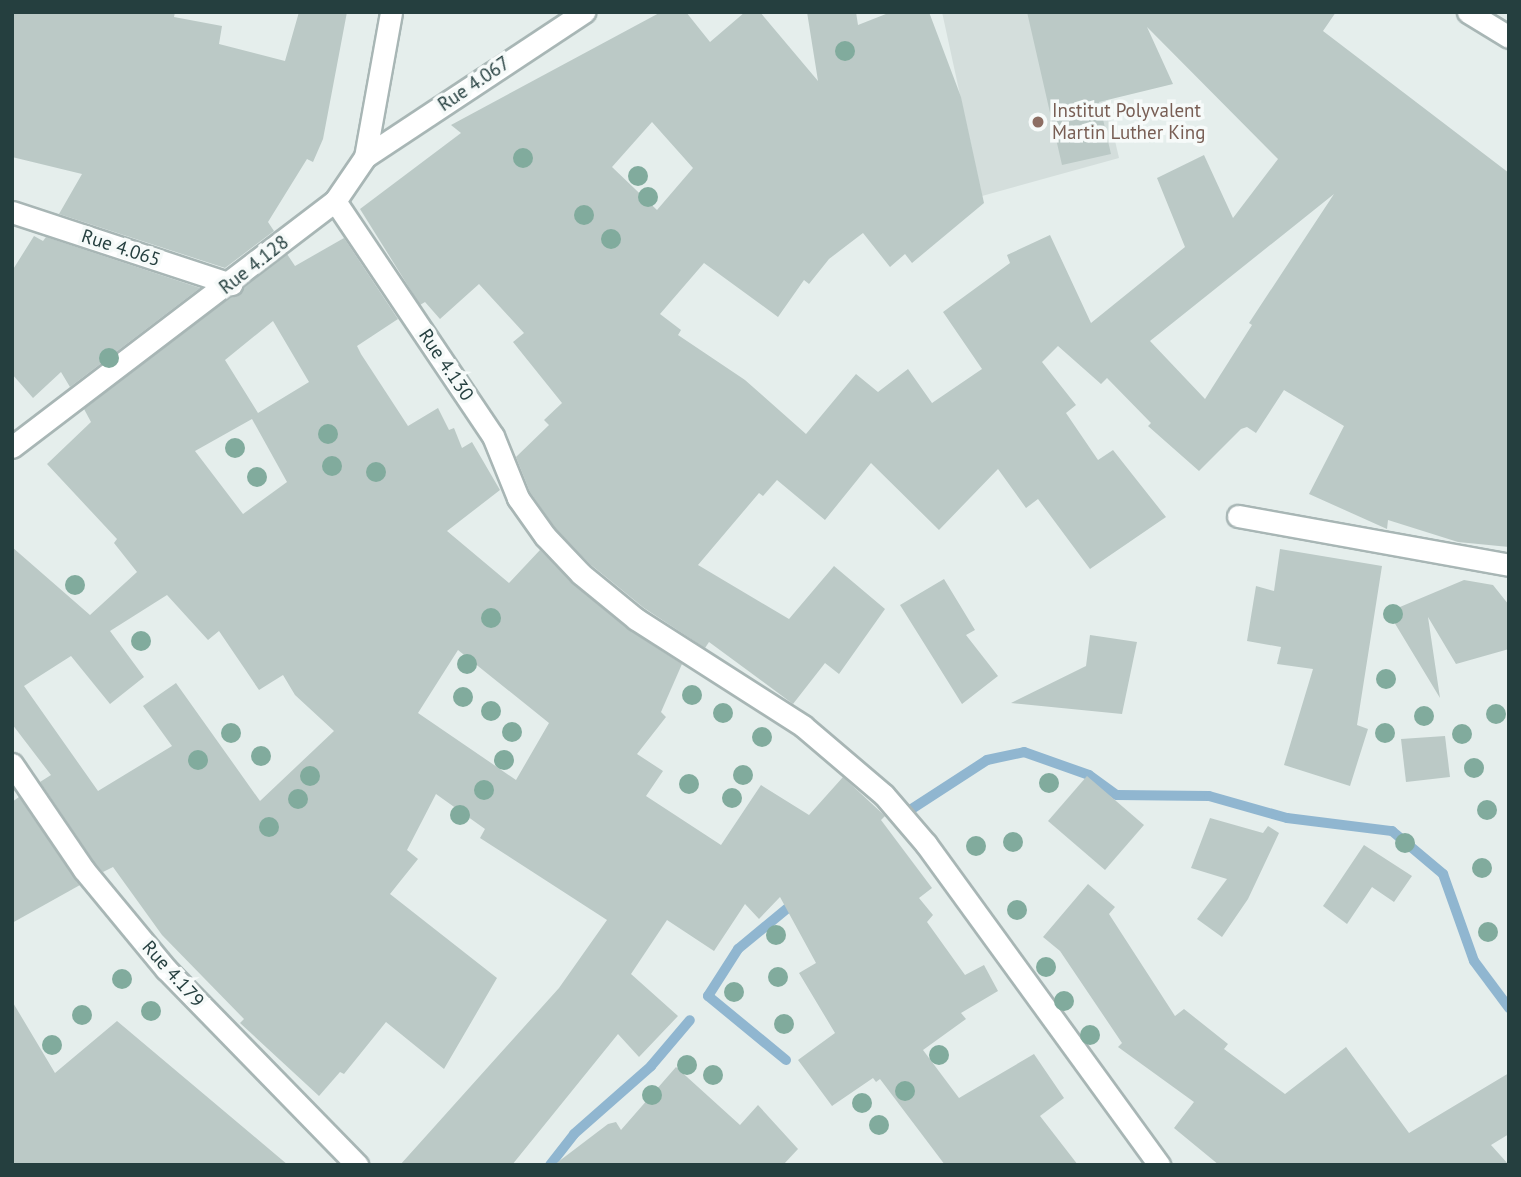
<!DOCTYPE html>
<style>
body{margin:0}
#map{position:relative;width:1521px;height:1177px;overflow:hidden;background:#e5eeec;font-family:"PT Sans",sans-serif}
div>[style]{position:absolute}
.built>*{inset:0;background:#d4dedc}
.stream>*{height:10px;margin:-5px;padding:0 5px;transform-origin:5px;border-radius:5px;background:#90b6d0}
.building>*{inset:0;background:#bbc9c6}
.roads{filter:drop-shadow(2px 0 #a8b6b5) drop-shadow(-2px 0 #a8b6b5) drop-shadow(0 2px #a8b6b5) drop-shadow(0 -2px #a8b6b5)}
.street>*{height:21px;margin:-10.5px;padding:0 10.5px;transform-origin:10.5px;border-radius:10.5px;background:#fff}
.trees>*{width:20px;height:20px;margin:-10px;border-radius:50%;background:#81ab9d}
.dots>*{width:19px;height:19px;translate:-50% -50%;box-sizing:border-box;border:4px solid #f6faf9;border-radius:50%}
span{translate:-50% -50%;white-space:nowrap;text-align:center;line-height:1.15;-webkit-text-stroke:7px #f6faf9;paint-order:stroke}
.street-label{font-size:19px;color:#253f3f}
.education-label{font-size:19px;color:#785e54}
.left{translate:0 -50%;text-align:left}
.frame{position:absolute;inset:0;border:14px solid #253f3f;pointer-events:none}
</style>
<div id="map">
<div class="built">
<i style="clip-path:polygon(942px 12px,1085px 12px,1119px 158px,982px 196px)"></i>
</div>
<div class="stream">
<i style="left:907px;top:812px;width:95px;rotate:-33deg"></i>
<i style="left:987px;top:760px;width:38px;rotate:-12deg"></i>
<i style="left:1024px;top:752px;width:69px;rotate:19.5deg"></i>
<i style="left:1089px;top:775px;width:34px;rotate:36deg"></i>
<i style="left:1117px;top:795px;width:92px;rotate:0.6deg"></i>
<i style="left:1209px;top:796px;width:81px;rotate:15.8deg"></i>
<i style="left:1287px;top:818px;width:106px;rotate:7.1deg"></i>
<i style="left:1392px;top:831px;width:67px;rotate:40.1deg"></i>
<i style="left:1443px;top:874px;width:92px;rotate:70.4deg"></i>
<i style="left:1474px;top:961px;width:59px;rotate:53.3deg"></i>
<i style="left:786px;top:1060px;width:101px;rotate:-140.6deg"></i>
<i style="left:708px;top:996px;width:56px;rotate:-57.4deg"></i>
<i style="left:738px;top:949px;width:74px;rotate:-39.5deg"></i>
<i style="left:550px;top:1165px;width:39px;rotate:-52deg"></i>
<i style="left:574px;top:1134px;width:103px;rotate:-41.4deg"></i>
<i style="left:651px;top:1066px;width:60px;rotate:-49.7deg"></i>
</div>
<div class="building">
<i style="clip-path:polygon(12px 12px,175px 12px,174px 17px,222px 26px,219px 44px,285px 61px,299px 12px,347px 12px,323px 139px,313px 162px,307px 159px,268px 222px,274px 231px,225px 268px,59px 214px,82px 174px,12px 157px)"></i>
<i style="clip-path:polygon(evenodd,661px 12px,686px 12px,710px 42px,745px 12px,760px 12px,818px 81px,807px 12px,856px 12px,858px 25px,891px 12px,929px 12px,961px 97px,984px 203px,912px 263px,905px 254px,890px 267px,863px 233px,829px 259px,809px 284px,804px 280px,778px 317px,704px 263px,660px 314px,681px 330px,678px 335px,745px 380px,806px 434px,856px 374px,878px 392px,908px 369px,932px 403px,982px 369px,943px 312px,1010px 263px,1007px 255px,1050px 235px,1091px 323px,1185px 247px,1157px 178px,1204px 155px,1233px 218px,1278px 159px,1147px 27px,1173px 84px,1099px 102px,1111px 154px,1062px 165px,1027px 12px,1336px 12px,1323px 31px,1509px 173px,1509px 547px,1458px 542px,1388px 520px,1387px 529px,1309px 494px,1344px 426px,1284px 390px,1256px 433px,1247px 427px,1241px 429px,1199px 471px,1148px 426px,1151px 423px,1107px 378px,1101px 384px,1058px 346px,1042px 362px,1076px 405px,1066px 413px,1098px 460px,1113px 450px,1166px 517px,1090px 569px,1038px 499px,1026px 508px,998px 469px,939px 530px,871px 463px,825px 520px,777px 480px,763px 496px,759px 493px,698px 565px,789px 619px,834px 566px,885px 609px,839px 674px,825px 663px,793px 704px,709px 642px,705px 648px,644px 608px,590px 564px,555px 528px,530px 492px,516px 457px,549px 425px,544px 420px,562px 403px,513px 342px,524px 333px,479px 284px,440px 319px,425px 302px,420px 305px,360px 209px,461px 133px,451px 125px,661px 12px,652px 122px,693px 168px,657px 210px,612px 167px,652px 122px,661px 12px,1334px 194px,1249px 323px,1252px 325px,1205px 399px,1150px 341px,1334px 194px)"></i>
<i style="clip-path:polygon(34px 236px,43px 241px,46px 237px,200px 288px,70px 387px,61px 372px,33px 398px,12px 374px,12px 271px)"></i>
<i style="clip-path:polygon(evenodd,344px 238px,398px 319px,357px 346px,361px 354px,408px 426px,438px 408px,449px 430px,454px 428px,462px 448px,472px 442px,500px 490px,447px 531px,509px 583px,540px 550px,573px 584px,628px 629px,682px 664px,661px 712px,666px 717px,637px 754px,663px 771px,646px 796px,721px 845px,761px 785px,809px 815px,843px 777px,885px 816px,881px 820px,932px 888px,919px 898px,933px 915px,927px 922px,965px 975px,984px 965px,998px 991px,961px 1013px,966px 1019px,923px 1050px,959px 1098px,1034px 1054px,1064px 1098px,1040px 1116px,1078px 1165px,945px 1165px,880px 1079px,876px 1082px,873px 1078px,832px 1106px,798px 1060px,835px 1033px,799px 973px,816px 963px,780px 897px,759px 919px,745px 904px,714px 951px,667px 920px,631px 974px,678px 1016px,639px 1057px,618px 1034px,512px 1165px,400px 1165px,559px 988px,607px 920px,480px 838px,485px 829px,436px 794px,407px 850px,418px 859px,390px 894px,497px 978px,444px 1069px,386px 1022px,344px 1074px,340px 1072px,319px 1096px,240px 1023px,244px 1019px,162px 935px,113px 867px,103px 872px,94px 862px,40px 782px,51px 775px,12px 724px,12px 547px,90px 615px,137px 572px,114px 543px,117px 539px,47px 464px,91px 422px,84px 409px,287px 254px,295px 266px,344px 238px,273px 321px,309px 382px,258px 413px,225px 360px,273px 321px,344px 238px,252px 419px,287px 482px,243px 514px,195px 451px,252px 419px,344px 238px,167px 595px,208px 640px,219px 631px,259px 690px,283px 675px,295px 695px,334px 731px,260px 801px,176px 683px,143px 706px,172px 746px,98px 791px,24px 686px,71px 656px,110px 704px,144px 677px,110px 631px,167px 595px,344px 238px,458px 650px,549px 723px,516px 780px,418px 713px,458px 650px)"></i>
<i style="clip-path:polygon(1280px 549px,1382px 566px,1357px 725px,1368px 729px,1350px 786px,1284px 765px,1313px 669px,1277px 664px,1281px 647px,1247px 641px,1256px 586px,1274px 591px)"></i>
<i style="clip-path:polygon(944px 579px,975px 630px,966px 635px,998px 676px,962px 704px,900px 605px)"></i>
<i style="clip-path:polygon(1464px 580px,1493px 585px,1509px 605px,1509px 649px,1456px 664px,1428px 617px,1440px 698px,1388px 612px)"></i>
<i style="clip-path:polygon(1090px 635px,1137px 642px,1122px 714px,1011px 703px,1086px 666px)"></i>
<i style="clip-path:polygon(1445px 736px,1450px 777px,1406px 782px,1401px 739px)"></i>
<i style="clip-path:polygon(1087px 776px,1144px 825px,1105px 870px,1048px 821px)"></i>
<i style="clip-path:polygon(19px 797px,80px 885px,12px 923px,12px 802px)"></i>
<i style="clip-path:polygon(1210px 818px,1263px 833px,1268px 826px,1279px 833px,1248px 899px,1222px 937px,1197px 919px,1227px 879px,1191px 868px)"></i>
<i style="clip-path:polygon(1364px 845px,1412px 876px,1394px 902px,1372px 887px,1347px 924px,1323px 906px)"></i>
<i style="clip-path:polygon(1088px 884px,1115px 907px,1109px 914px,1175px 1016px,1184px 1009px,1228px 1044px,1224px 1049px,1285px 1094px,1346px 1047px,1409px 1133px,1509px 1073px,1509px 1134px,1491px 1145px,1509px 1165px,1219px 1165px,1174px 1128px,1194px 1102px,1118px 1047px,1122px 1043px,1060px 951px,1043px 937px)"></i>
<i style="clip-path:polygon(12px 1001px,55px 1073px,117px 1021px,288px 1165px,12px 1165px)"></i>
<i style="clip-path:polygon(676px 1067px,740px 1125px,758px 1105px,798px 1149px,783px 1165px,554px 1165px,608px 1124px,616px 1122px,621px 1130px)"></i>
</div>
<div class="roads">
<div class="street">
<i style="left:1468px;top:12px;width:48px;rotate:31.4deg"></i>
<i style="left:365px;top:157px;width:263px;rotate:-33.5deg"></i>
<i style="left:335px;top:201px;width:283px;rotate:56.1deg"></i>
<i style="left:493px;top:436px;width:67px;rotate:68deg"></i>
<i style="left:518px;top:498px;width:47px;rotate:54.6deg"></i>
<i style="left:545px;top:536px;width:52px;rotate:46.5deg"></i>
<i style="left:581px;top:574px;width:71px;rotate:39.3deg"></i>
<i style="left:636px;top:619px;width:198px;rotate:32.6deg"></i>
<i style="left:803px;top:726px;width:106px;rotate:40.4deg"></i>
<i style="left:884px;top:795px;width:65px;rotate:49.4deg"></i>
<i style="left:926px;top:844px;width:397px;rotate:54deg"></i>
<i style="left:12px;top:212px;width:231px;rotate:18.2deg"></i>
<i style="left:12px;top:447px;width:406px;rotate:-37.3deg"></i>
<i style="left:335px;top:201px;width:53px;rotate:-55.7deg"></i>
<i style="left:365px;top:157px;width:147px;rotate:-79.8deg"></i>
<i style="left:1238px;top:516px;width:275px;rotate:10.2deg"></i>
<i style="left:12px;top:764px;width:128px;rotate:55.8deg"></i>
<i style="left:84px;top:870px;width:129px;rotate:50.4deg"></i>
<i style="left:166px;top:969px;width:274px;rotate:45.7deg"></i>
</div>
</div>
<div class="trees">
<i style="left:845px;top:51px"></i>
<i style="left:523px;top:158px"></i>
<i style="left:638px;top:176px"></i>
<i style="left:648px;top:197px"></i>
<i style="left:584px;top:215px"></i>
<i style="left:611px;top:239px"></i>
<i style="left:109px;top:358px"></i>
<i style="left:328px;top:434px"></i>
<i style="left:235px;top:448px"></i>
<i style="left:332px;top:466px"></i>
<i style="left:376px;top:472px"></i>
<i style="left:257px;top:477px"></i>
<i style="left:75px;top:585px"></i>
<i style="left:1393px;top:614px"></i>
<i style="left:491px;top:618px"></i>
<i style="left:141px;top:641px"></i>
<i style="left:467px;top:664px"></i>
<i style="left:1386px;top:679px"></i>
<i style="left:692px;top:695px"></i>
<i style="left:463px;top:697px"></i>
<i style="left:491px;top:711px"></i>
<i style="left:723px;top:713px"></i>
<i style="left:1496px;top:714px"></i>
<i style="left:1424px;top:716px"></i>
<i style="left:512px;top:732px"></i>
<i style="left:231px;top:733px"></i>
<i style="left:1385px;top:733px"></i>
<i style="left:1462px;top:734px"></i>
<i style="left:762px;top:737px"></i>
<i style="left:261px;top:756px"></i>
<i style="left:198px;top:760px"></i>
<i style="left:504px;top:760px"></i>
<i style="left:1474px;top:768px"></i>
<i style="left:743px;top:775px"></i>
<i style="left:310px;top:776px"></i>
<i style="left:1049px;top:783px"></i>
<i style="left:689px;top:784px"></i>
<i style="left:484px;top:790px"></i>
<i style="left:732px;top:798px"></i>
<i style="left:298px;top:799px"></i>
<i style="left:1487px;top:810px"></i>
<i style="left:460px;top:815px"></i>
<i style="left:269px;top:827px"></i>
<i style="left:1013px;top:842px"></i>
<i style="left:1405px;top:843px"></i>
<i style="left:976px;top:846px"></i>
<i style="left:1482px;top:868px"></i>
<i style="left:1017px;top:910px"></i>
<i style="left:1488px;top:932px"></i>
<i style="left:776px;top:935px"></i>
<i style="left:1046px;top:967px"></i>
<i style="left:778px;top:977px"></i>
<i style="left:122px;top:979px"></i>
<i style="left:734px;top:992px"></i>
<i style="left:1064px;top:1001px"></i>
<i style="left:151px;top:1011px"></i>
<i style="left:82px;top:1015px"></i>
<i style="left:784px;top:1024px"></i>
<i style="left:1090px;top:1035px"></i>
<i style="left:52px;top:1045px"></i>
<i style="left:939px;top:1055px"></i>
<i style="left:687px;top:1065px"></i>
<i style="left:713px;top:1075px"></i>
<i style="left:905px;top:1091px"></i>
<i style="left:652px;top:1095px"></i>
<i style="left:862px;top:1103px"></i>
<i style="left:879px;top:1125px"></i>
</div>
<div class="dots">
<i style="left:1038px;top:122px;background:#8d6e63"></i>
</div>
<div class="street-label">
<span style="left:474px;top:84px;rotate:-34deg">Rue 4.067</span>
<span style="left:121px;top:248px;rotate:18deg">Rue 4.065</span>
<span style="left:254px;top:265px;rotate:-38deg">Rue 4.128</span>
<span style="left:446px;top:365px;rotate:56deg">Rue 4.130</span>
<span style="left:173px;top:974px;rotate:48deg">Rue 4.179</span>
</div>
<div class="education-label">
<span class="left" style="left:1052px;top:122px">Institut Polyvalent<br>Martin Luther King</span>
</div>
<div class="frame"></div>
</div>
